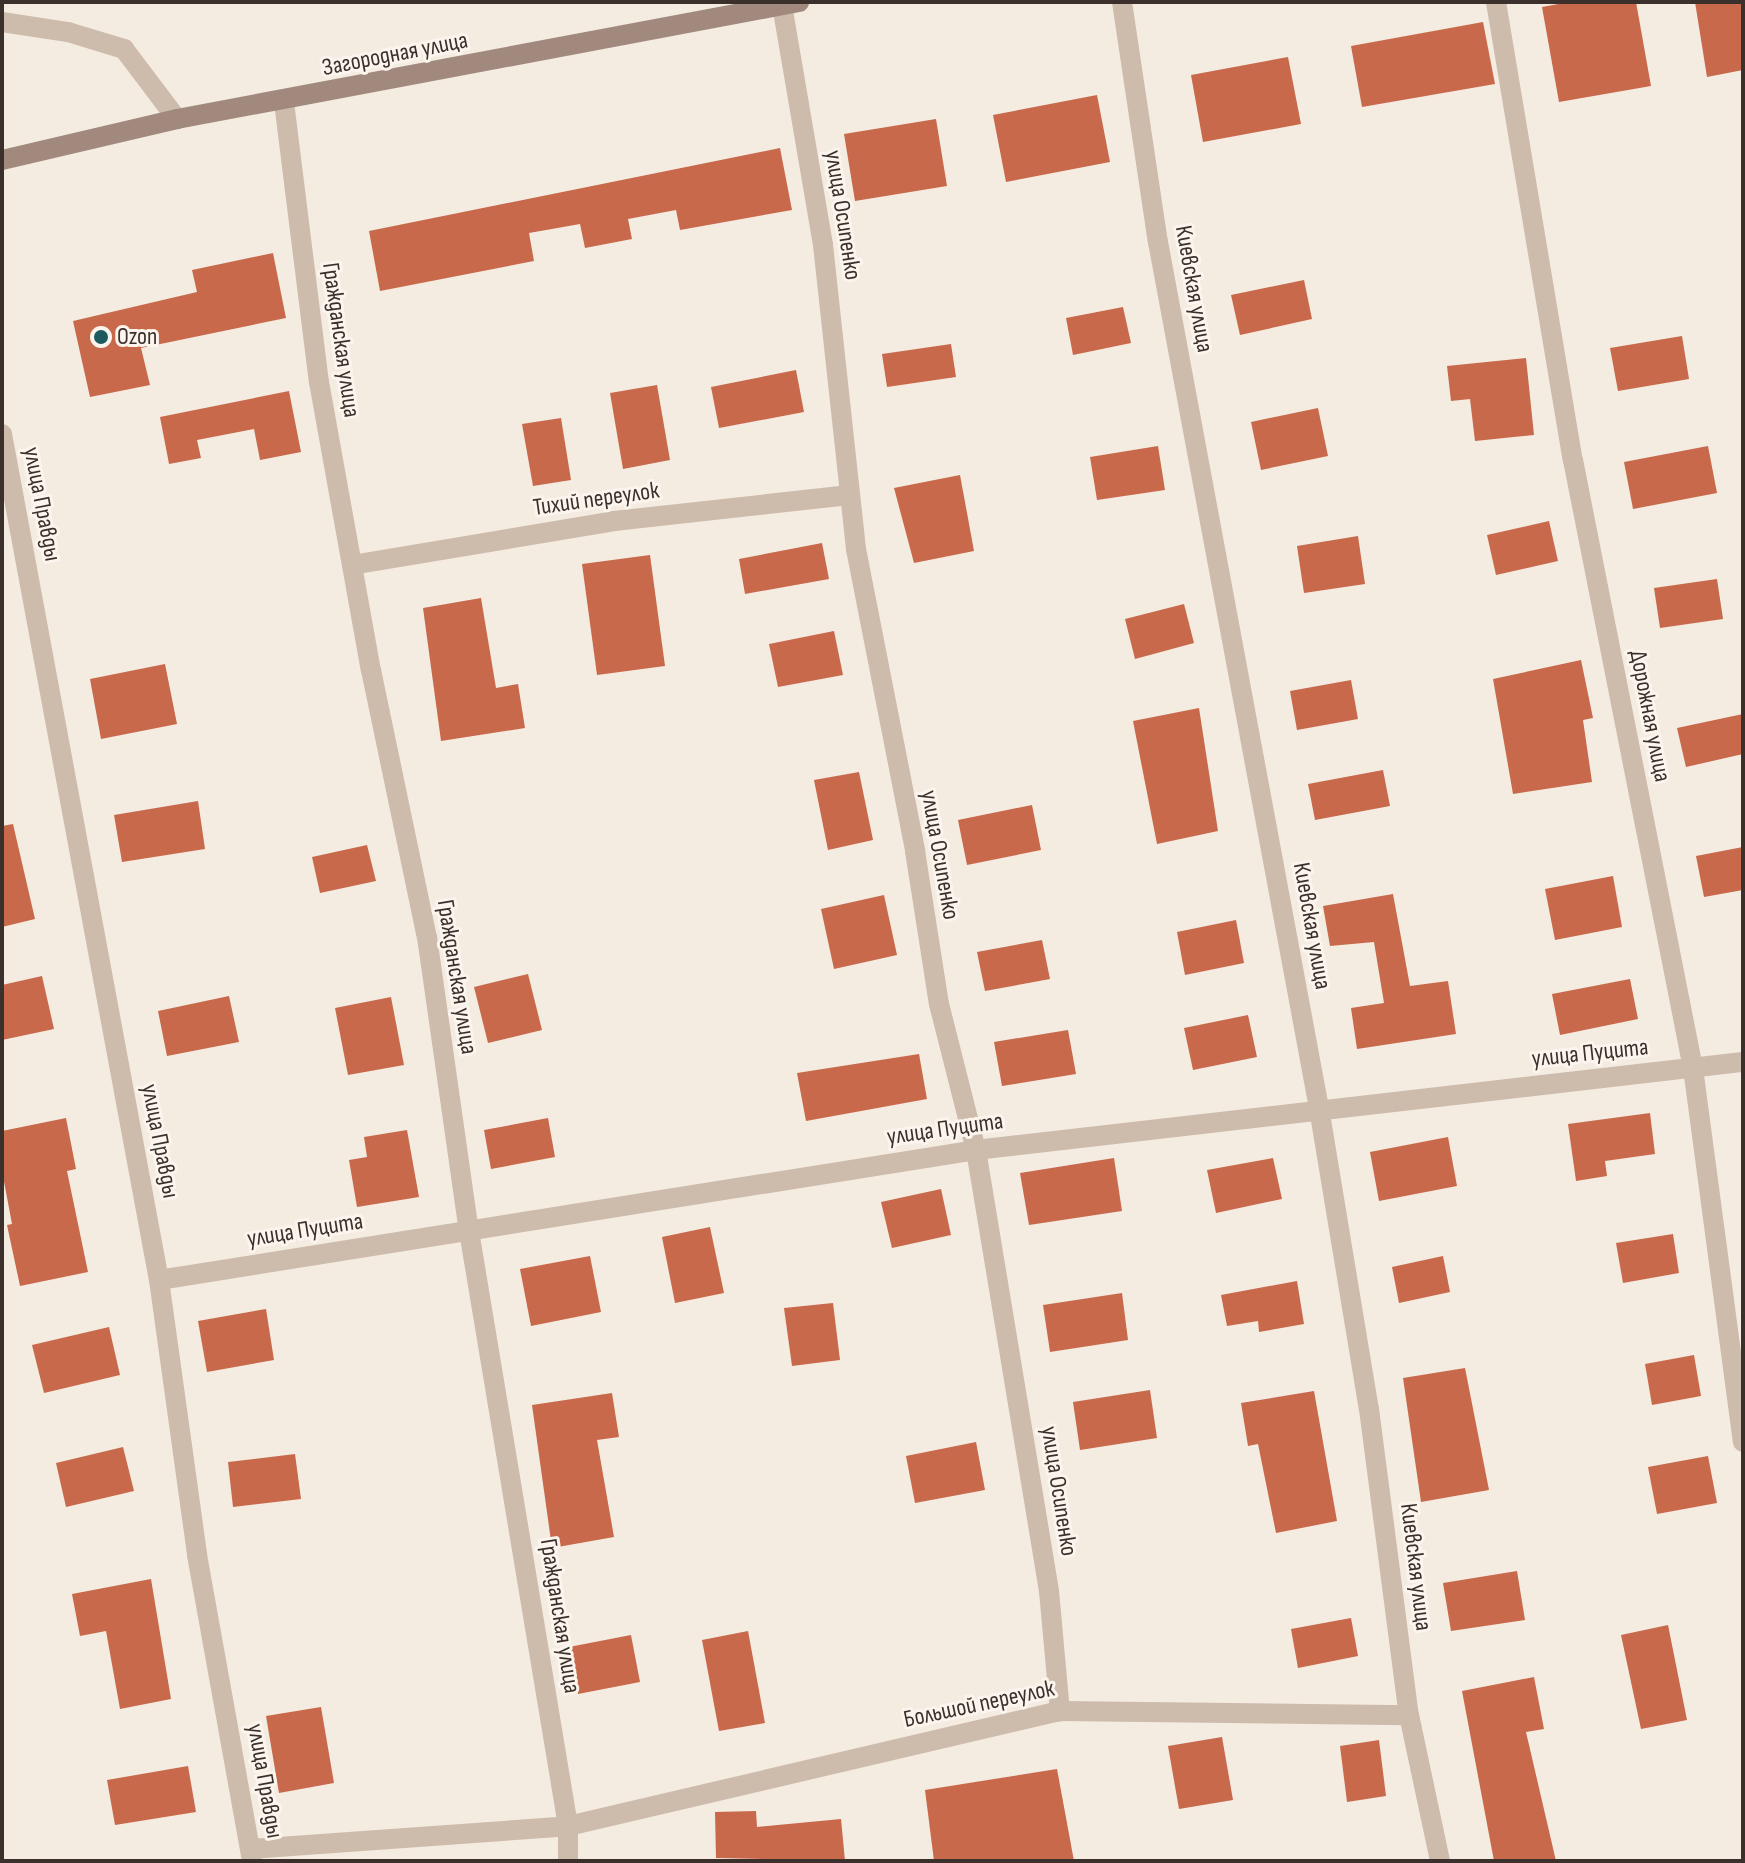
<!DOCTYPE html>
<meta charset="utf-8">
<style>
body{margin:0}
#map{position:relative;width:1745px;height:1863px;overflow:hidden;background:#f4ebe1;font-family:"Sofia Sans Condensed",sans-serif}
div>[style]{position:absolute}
.building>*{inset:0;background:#c8694b}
.street>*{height:20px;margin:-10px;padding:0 10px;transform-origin:10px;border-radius:10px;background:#cdbbac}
.secondary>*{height:20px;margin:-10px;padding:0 10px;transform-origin:10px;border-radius:10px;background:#a18a7d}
.dots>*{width:22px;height:22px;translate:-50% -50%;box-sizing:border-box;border:4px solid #fbf5ee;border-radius:50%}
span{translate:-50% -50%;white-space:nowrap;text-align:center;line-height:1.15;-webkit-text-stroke:6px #fbf5ee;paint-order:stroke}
.street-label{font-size:24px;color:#3b302b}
.poi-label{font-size:24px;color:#3b302b}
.left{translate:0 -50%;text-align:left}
.frame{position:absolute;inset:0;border:4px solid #3b302b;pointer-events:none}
</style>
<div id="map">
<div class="building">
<i style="clip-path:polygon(1569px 2px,1636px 2px,1651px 86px,1559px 102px,1542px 7px)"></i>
<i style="clip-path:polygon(1695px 2px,1743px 2px,1743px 70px,1707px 77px)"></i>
<i style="clip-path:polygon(1483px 22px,1495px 84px,1362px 107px,1351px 46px)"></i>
<i style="clip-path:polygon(1288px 57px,1301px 124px,1203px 142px,1191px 75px)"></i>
<i style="clip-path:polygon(1097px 95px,1110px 162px,1006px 182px,993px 115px)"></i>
<i style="clip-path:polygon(936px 119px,947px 186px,855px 201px,844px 134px)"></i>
<i style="clip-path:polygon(780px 148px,792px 210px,680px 230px,676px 210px,628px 219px,632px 239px,585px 248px,580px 224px,529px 233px,534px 261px,380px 291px,369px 231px)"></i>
<i style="clip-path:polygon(273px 253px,286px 318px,141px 348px,150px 385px,90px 397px,73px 321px,197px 292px,192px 270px)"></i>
<i style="clip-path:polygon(1304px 280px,1312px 319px,1240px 335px,1231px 295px)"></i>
<i style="clip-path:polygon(1123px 307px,1131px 343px,1073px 355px,1066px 318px)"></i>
<i style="clip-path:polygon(1682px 336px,1689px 379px,1618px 391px,1610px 348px)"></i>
<i style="clip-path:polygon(951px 344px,956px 377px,887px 387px,882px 354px)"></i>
<i style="clip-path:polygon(1526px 358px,1534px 435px,1475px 441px,1470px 399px,1451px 401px,1447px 366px)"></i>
<i style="clip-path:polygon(796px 370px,804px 412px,719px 428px,711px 387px)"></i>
<i style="clip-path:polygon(657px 385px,670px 460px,623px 469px,610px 393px)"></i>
<i style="clip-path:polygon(289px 391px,301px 452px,260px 460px,254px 429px,197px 440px,201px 458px,169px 464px,160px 417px)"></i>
<i style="clip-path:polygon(1318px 408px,1328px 456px,1261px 470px,1251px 422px)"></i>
<i style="clip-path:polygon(561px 418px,571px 480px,533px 486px,522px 424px)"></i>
<i style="clip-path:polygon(1158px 446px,1165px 490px,1097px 500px,1090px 457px)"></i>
<i style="clip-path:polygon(1708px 446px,1717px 493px,1633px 509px,1624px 462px)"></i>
<i style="clip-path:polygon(960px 475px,974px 551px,914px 563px,894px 488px)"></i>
<i style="clip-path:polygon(1549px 521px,1558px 561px,1496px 575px,1487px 535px)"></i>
<i style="clip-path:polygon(1358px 536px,1365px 584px,1304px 593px,1297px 546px)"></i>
<i style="clip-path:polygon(822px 543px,829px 579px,745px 594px,739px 559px)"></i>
<i style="clip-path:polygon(650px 555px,665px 666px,597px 675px,582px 564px)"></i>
<i style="clip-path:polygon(1717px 579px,1723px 619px,1660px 628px,1654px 588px)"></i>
<i style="clip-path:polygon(481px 598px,496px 688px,518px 684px,525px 728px,441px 741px,423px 608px)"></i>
<i style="clip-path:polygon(1184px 604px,1194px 643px,1135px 659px,1125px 619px)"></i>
<i style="clip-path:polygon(834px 631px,843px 675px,778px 687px,769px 644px)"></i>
<i style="clip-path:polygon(1581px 660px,1593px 718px,1583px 720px,1592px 782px,1513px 794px,1493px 679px)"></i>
<i style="clip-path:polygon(165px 664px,177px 724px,101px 739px,90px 679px)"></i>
<i style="clip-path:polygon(1351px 680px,1358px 719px,1297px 730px,1290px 691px)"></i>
<i style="clip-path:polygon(1199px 708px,1218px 831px,1157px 844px,1133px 721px)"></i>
<i style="clip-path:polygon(1743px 714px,1743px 754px,1686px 767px,1677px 728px)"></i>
<i style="clip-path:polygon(1383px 770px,1390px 806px,1315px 820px,1308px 784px)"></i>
<i style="clip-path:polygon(859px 772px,873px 840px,828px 850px,814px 780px)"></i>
<i style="clip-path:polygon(198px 801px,205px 849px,122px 862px,114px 815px)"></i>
<i style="clip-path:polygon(1032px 805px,1041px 850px,967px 865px,958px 820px)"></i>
<i style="clip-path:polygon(13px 824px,35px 919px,2px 927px,2px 826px)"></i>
<i style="clip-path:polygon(367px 845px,376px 881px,320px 893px,312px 857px)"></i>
<i style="clip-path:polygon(1743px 847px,1743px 890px,1704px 897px,1696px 856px)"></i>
<i style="clip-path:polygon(1613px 876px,1622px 927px,1555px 940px,1545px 889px)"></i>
<i style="clip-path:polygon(1393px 894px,1410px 986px,1448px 981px,1456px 1034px,1357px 1049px,1351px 1008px,1384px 1003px,1374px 942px,1330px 946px,1323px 906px)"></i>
<i style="clip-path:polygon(884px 895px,897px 955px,834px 969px,821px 909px)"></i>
<i style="clip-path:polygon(1236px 920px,1244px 963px,1185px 975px,1177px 932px)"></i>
<i style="clip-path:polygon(1042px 940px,1050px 979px,985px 991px,977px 952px)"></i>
<i style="clip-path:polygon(528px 974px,542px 1030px,488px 1043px,474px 987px)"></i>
<i style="clip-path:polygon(42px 976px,54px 1029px,2px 1040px,2px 985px)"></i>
<i style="clip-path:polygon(1630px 979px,1638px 1019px,1560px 1035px,1552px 994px)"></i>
<i style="clip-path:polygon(229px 996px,239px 1042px,167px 1056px,158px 1011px)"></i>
<i style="clip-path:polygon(391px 997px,404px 1065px,348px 1075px,335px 1008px)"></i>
<i style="clip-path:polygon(1248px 1015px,1257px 1057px,1193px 1070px,1184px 1028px)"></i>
<i style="clip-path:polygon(1068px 1030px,1076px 1074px,1002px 1086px,994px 1042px)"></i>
<i style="clip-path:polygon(919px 1054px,927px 1099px,806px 1121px,797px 1073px)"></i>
<i style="clip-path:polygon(1650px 1113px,1655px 1154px,1605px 1161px,1607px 1176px,1576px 1181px,1568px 1124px)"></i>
<i style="clip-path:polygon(66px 1118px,76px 1169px,67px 1171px,88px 1272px,20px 1286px,7px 1225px,12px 1224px,2px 1171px,2px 1131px)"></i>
<i style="clip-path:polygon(548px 1118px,555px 1157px,491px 1169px,484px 1130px)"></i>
<i style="clip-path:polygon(407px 1130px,419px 1197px,357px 1207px,349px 1160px,367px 1157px,364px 1137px)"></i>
<i style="clip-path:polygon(1448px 1137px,1457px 1186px,1379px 1201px,1370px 1152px)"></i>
<i style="clip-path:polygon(1114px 1158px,1122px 1211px,1029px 1225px,1020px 1173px)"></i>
<i style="clip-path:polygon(1273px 1158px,1282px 1199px,1216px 1213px,1207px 1170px)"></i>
<i style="clip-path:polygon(941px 1189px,951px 1235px,892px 1248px,881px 1202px)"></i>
<i style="clip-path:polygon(710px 1227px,724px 1293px,675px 1303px,662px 1237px)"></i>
<i style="clip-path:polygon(1673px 1234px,1679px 1273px,1623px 1283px,1616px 1243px)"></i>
<i style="clip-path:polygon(590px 1256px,601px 1312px,531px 1326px,520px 1269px)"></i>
<i style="clip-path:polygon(1443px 1256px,1450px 1292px,1399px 1303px,1392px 1267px)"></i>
<i style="clip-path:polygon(1297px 1281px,1304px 1324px,1259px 1332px,1258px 1321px,1227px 1326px,1221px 1295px)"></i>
<i style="clip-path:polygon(1122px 1293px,1128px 1340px,1050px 1352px,1043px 1305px)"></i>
<i style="clip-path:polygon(833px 1303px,840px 1360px,792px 1366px,784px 1308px)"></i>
<i style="clip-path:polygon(266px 1309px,274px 1360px,207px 1372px,198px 1321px)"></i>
<i style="clip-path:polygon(109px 1327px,120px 1375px,44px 1393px,32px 1345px)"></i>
<i style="clip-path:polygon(1694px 1355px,1701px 1396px,1652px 1405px,1645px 1364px)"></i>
<i style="clip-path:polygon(1465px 1368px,1489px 1490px,1421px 1502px,1403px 1378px)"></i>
<i style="clip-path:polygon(1150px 1390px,1157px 1438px,1080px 1450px,1073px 1402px)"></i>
<i style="clip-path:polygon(1314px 1391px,1337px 1521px,1276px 1533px,1258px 1444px,1248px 1446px,1241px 1403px)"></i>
<i style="clip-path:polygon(612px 1393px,619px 1437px,597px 1440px,614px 1537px,552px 1548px,532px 1405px)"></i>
<i style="clip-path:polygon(976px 1442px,985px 1490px,915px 1503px,906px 1456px)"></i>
<i style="clip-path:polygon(123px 1447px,134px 1491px,66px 1507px,56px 1463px)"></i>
<i style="clip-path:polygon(295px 1454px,301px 1499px,233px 1507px,228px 1462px)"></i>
<i style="clip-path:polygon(1708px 1456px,1717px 1503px,1657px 1514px,1648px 1467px)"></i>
<i style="clip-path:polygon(1517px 1571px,1525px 1620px,1451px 1631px,1443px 1583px)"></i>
<i style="clip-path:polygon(151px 1579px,171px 1699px,120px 1709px,106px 1631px,80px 1636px,72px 1594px)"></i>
<i style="clip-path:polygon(1351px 1618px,1358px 1656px,1298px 1668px,1291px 1629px)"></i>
<i style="clip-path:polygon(1668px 1625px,1687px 1720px,1641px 1729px,1621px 1635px)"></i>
<i style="clip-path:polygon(748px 1631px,765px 1723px,719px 1731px,702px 1640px)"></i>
<i style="clip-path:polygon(631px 1635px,640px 1682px,578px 1694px,569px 1647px)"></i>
<i style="clip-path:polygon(1534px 1677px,1544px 1729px,1526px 1732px,1556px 1861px,1494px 1861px,1462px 1691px)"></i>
<i style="clip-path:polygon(321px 1707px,334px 1783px,279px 1793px,266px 1716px)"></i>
<i style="clip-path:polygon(1222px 1737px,1233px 1800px,1179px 1809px,1168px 1746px)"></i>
<i style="clip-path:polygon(1379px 1740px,1386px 1796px,1347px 1802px,1340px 1746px)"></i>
<i style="clip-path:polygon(188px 1766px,196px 1812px,115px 1825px,107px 1780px)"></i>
<i style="clip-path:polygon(1057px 1769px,1074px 1861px,934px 1861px,925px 1790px)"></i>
<i style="clip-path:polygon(756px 1811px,757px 1827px,841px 1819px,845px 1861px,716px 1858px,715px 1812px)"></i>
</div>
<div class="street">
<i style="left:1122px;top:2px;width:243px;rotate:81.5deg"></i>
<i style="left:1158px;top:242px;width:881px;rotate:79.47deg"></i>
<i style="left:1319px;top:1108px;width:305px;rotate:80.6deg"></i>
<i style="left:1369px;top:1409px;width:309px;rotate:82.6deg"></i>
<i style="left:1409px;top:1715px;width:149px;rotate:78deg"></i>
<i style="left:1496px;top:2px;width:464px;rotate:80.5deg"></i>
<i style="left:1573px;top:460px;width:620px;rotate:78.84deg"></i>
<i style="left:1693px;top:1068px;width:377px;rotate:82.4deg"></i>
<i style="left:782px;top:5px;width:243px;rotate:80.3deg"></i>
<i style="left:823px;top:245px;width:306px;rotate:83.8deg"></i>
<i style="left:856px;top:549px;width:308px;rotate:78.9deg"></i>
<i style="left:915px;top:851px;width:155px;rotate:81.1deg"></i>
<i style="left:939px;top:1004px;width:151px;rotate:75.8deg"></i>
<i style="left:976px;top:1150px;width:447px;rotate:80.6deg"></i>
<i style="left:1049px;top:1591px;width:121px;rotate:84.8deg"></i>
<i style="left:2px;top:22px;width:67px;rotate:8.6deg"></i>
<i style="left:68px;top:32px;width:59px;rotate:16.9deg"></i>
<i style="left:124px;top:49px;width:88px;rotate:52.9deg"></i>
<i style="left:284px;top:102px;width:282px;rotate:82.9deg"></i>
<i style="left:319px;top:382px;width:293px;rotate:79.8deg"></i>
<i style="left:371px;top:670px;width:273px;rotate:78.2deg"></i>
<i style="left:427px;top:937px;width:297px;rotate:81.9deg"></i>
<i style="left:469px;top:1231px;width:603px;rotate:80.55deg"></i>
<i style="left:568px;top:1826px;width:35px;rotate:90deg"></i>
<i style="left:2px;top:434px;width:860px;rotate:79.49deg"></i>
<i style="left:159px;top:1280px;width:278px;rotate:82.1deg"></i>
<i style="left:197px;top:1555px;width:311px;rotate:79.8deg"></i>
<i style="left:352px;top:565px;width:266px;rotate:-9.5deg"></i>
<i style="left:614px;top:521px;width:237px;rotate:-6.3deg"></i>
<i style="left:159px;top:1280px;width:827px;rotate:-9.04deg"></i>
<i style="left:976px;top:1150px;width:772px;rotate:-6.55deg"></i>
<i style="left:251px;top:1849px;width:318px;rotate:-4.1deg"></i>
<i style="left:568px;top:1826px;width:505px;rotate:-13.16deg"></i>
<i style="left:1060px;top:1711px;width:349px;rotate:0.7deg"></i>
</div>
<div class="secondary">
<i style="left:2px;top:160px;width:180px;rotate:-13.2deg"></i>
<i style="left:177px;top:119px;width:633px;rotate:-10.65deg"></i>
</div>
<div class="dots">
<i style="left:101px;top:337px;background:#1f5a5e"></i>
</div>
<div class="street-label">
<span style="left:395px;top:54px;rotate:-11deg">Загородная улица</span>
<span style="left:843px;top:215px;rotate:81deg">улица Осипенко</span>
<span style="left:1194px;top:289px;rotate:80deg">Киевская улица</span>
<span style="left:341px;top:340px;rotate:82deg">Гражданская улица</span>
<span style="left:596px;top:499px;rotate:-8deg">Тихий переулок</span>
<span style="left:42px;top:504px;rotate:79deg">улица Правды</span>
<span style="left:1650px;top:716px;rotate:79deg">Дорожная улица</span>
<span style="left:940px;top:855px;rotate:80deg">улица Осипенко</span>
<span style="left:1312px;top:926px;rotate:80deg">Киевская улица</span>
<span style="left:457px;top:977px;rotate:81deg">Гражданская улица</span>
<span style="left:1590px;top:1053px;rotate:-6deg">улица Пуцита</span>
<span style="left:945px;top:1129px;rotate:-8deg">улица Пуцита</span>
<span style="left:160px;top:1141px;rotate:79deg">улица Правды</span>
<span style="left:305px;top:1230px;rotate:-9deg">улица Пуцита</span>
<span style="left:1059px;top:1491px;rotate:81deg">улица Осипенко</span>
<span style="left:1416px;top:1567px;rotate:83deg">Киевская улица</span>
<span style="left:560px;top:1616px;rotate:81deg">Гражданская улица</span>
<span style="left:979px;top:1704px;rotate:-12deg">Большой переулок</span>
<span style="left:265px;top:1781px;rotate:80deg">улица Правды</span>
</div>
<div class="poi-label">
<span class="left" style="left:117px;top:337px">Ozon</span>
</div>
<div class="frame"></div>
</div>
